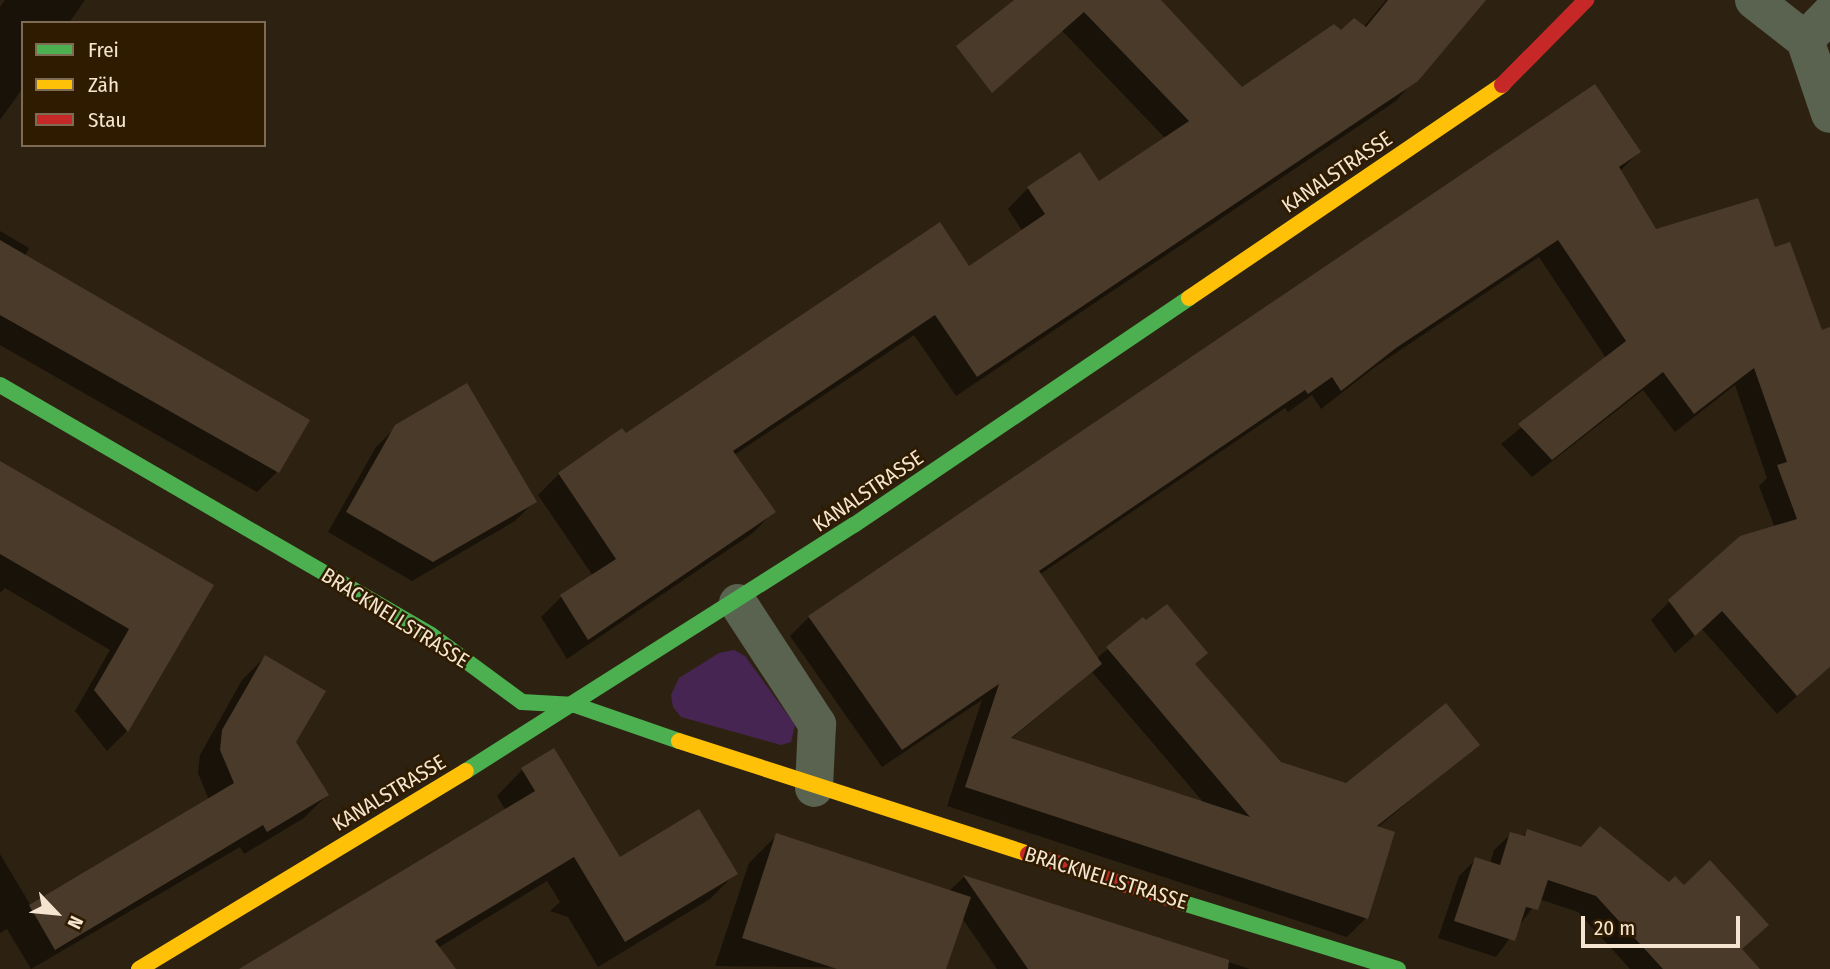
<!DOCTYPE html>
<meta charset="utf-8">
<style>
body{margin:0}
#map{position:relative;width:1830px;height:969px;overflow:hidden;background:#2d2212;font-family:"Fira Sans Condensed",sans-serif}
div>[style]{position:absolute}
.green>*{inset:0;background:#462553}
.shadow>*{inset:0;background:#0007}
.building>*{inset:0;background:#4a3a2a}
.street>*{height:38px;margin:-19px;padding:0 19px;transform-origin:19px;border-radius:19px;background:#5a6250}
.fast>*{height:16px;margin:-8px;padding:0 8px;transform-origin:8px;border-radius:8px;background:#4caf50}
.slow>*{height:16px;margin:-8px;padding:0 8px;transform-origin:8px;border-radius:8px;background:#ffc107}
.jam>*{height:16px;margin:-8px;padding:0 8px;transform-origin:8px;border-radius:8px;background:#c62828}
span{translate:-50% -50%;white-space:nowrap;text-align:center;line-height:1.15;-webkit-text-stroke:5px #2e1b00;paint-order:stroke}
.street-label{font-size:21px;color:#f5e4cf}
.legend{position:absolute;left:21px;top:21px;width:245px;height:126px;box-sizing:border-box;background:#2e1b00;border:2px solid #7e6b53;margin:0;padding:9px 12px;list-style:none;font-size:21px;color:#f5e4cf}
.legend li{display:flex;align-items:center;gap:14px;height:35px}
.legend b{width:35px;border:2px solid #7e6b53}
.north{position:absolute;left:21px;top:878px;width:70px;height:70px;-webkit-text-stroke:5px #2e1b00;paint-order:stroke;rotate:116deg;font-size:19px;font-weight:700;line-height:28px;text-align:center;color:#f5e4cf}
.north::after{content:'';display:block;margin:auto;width:24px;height:32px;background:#f5e4cf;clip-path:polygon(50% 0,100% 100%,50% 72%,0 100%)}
.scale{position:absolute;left:1581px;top:916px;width:159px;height:32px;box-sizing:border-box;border:4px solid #f5e4cf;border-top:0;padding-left:9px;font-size:21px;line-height:24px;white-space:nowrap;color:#f5e4cf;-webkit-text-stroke:5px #2e1b00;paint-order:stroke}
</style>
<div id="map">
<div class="green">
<i style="clip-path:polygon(734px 650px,745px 656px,795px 725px,791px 742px,781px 745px,681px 717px,673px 707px,671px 695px,679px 678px,719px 653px)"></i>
</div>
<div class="shadow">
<i style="clip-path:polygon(5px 0,85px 0,69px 23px,23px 23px,23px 88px,0 120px,0 7px)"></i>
<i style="clip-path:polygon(1060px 0,1158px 0,1242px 90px,1341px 32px,1363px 28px,1386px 0,1483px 0,1396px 101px,956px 396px,914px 335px,734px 455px,773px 512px,753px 533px,567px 659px,541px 617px,562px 596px,593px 576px,538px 495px,559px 474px,625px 436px,969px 269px,1023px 232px,1008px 209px,1028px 188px,1098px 184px,1166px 139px,1046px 14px)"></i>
<i style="clip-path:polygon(evenodd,1639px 152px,1620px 171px,1655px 231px,1774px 249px,1830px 357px,1830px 667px,1777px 714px,1702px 629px,1675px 653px,1651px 620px,1670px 601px,1775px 528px,1759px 486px,1767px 478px,1735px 385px,1675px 432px,1643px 390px,1532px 477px,1501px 444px,1606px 358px,1539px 257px,1375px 367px,1321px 409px,1312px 395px,1288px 412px,1285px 408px,1039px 575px,1096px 659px,1142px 619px,1193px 665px,1280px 764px,1346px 785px,1477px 745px,1377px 828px,1366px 918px,1347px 937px,947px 806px,982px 700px,882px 767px,790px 636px,809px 617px,1639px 152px,1092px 672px,1204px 803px,1011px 739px,1092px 672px)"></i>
<i style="clip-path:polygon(0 231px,29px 248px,25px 256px,277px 472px,257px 492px,0 345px)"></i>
<i style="clip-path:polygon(396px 427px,535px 501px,515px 521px,412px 581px,328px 532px,376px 447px)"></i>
<i style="clip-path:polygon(0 463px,211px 586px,127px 731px,107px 751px,75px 711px,110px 650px,5px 588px,0 593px)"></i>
<i style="clip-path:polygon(265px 657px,294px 742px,327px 795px,304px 818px,244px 854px,240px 847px,31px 969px,7px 929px,0 933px,0 854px,31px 906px,209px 800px,198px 773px,200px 755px,242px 680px)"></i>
<i style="clip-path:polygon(522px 770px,620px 859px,736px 873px,710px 899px,598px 967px,568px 917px,550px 911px,560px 902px,547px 881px,438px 948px,442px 969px,244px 969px,506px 811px,497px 796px)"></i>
<i style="clip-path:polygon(1528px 831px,1740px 950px,1730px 969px,1630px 969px,1578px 912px,1539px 899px,1496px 957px,1438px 938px,1459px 876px,1476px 859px,1490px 864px,1494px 850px,1511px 834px,1522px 837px)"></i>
<i style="clip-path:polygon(777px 835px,949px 891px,964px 877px,1250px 969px,997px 969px,962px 918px,944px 969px,715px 966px,749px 863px)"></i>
</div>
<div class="building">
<i style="clip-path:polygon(1014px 0,1161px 0,1242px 87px,1334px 24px,1341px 30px,1354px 18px,1366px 27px,1388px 0,1486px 0,1418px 81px,977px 377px,935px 315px,733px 451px,776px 512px,588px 640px,560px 595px,616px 559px,558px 473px,622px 428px,626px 433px,940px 222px,969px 266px,1045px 214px,1027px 187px,1080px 152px,1099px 181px,1189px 121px,1084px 12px,992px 93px,956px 46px)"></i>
<i style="clip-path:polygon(1595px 84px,1641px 152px,1619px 167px,1656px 229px,1758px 198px,1775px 247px,1790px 242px,1822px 330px,1830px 327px,1830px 667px,1797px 696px,1722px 611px,1695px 636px,1668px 600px,1740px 536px,1797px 519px,1777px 465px,1787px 462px,1754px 368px,1694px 414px,1663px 372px,1552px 460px,1518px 424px,1626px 341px,1558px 240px,1396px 348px,1341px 391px,1332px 377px,1308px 394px,1305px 390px,1039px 571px,1102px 664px,1011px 738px,1250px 817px,1106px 647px,1143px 617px,1146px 620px,1167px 604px,1208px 653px,1195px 664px,1281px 762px,1346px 783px,1446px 703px,1480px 745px,1377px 826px,1395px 832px,1368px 919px,965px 787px,999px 684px,902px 750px,808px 616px)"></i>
<i style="clip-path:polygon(0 240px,310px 420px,279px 473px,0 315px)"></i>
<i style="clip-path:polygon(467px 383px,537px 502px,433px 562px,346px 512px,395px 425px)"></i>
<i style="clip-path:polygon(0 461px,214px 585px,128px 732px,94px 690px,129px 629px,0 554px)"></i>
<i style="clip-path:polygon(265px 655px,326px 691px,296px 742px,329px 795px,267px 832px,263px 825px,55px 950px,29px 905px,234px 783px,220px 750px,222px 730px)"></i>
<i style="clip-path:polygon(554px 748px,620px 857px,699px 809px,738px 874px,625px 942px,574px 857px,435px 941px,456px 969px,239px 969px,535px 791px,521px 768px)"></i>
<i style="clip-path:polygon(1600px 826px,1669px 882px,1675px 876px,1684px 885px,1710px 860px,1769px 925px,1742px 949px,1760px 969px,1663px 969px,1596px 896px,1548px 880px,1538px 910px,1526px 907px,1515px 941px,1454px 921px,1475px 857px,1500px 865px,1510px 832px,1525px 836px,1527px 829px,1581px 847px)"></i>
<i style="clip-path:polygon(776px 833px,971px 897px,946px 969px,837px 969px,742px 938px)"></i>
<i style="clip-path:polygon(963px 875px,1229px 960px,1228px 969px,1028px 969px)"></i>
</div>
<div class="street">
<i style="left:1754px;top:0;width:65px;rotate:38.1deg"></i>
<i style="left:1805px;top:40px;width:78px;rotate:71.3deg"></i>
<i style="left:1805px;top:40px;width:36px;rotate:-46deg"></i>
<i style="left:738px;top:603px;width:145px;rotate:56.9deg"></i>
<i style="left:817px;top:724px;width:64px;rotate:92.7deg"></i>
</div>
<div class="fast">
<i style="left:0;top:385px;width:498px;rotate:30.1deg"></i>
<i style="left:431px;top:635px;width:113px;rotate:36.4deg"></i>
<i style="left:522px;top:702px;width:53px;rotate:3.2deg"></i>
<i style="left:575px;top:705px;width:110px;rotate:19.1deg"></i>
<i style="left:466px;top:771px;width:459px;rotate:-32.4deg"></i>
<i style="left:854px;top:525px;width:405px;rotate:-34.1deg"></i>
<i style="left:1180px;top:902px;width:228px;rotate:17.1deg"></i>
</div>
<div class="slow">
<i style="left:1189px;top:298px;width:379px;rotate:-34.2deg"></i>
<i style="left:679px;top:741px;width:367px;rotate:17.9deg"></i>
<i style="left:139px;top:969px;width:382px;rotate:-31.2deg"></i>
</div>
<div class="jam">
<i style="left:1502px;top:85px;width:120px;rotate:-45.3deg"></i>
<i style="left:1028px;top:854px;width:159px;rotate:17.5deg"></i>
</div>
<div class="street-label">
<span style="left:1337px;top:172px;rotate:-34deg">KANALSTRASSE</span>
<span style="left:868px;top:491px;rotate:-34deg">KANALSTRASSE</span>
<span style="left:395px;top:618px;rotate:32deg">BRACKNELLSTRASSE</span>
<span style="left:389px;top:793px;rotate:-31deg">KANALSTRASSE</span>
<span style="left:1106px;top:878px;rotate:17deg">BRACKNELLSTRASSE</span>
</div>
<ul class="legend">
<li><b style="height:9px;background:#4caf50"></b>Frei</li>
<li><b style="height:9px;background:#ffc107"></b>Zäh</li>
<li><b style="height:9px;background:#c62828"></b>Stau</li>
</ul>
<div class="north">N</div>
<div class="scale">20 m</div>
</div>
